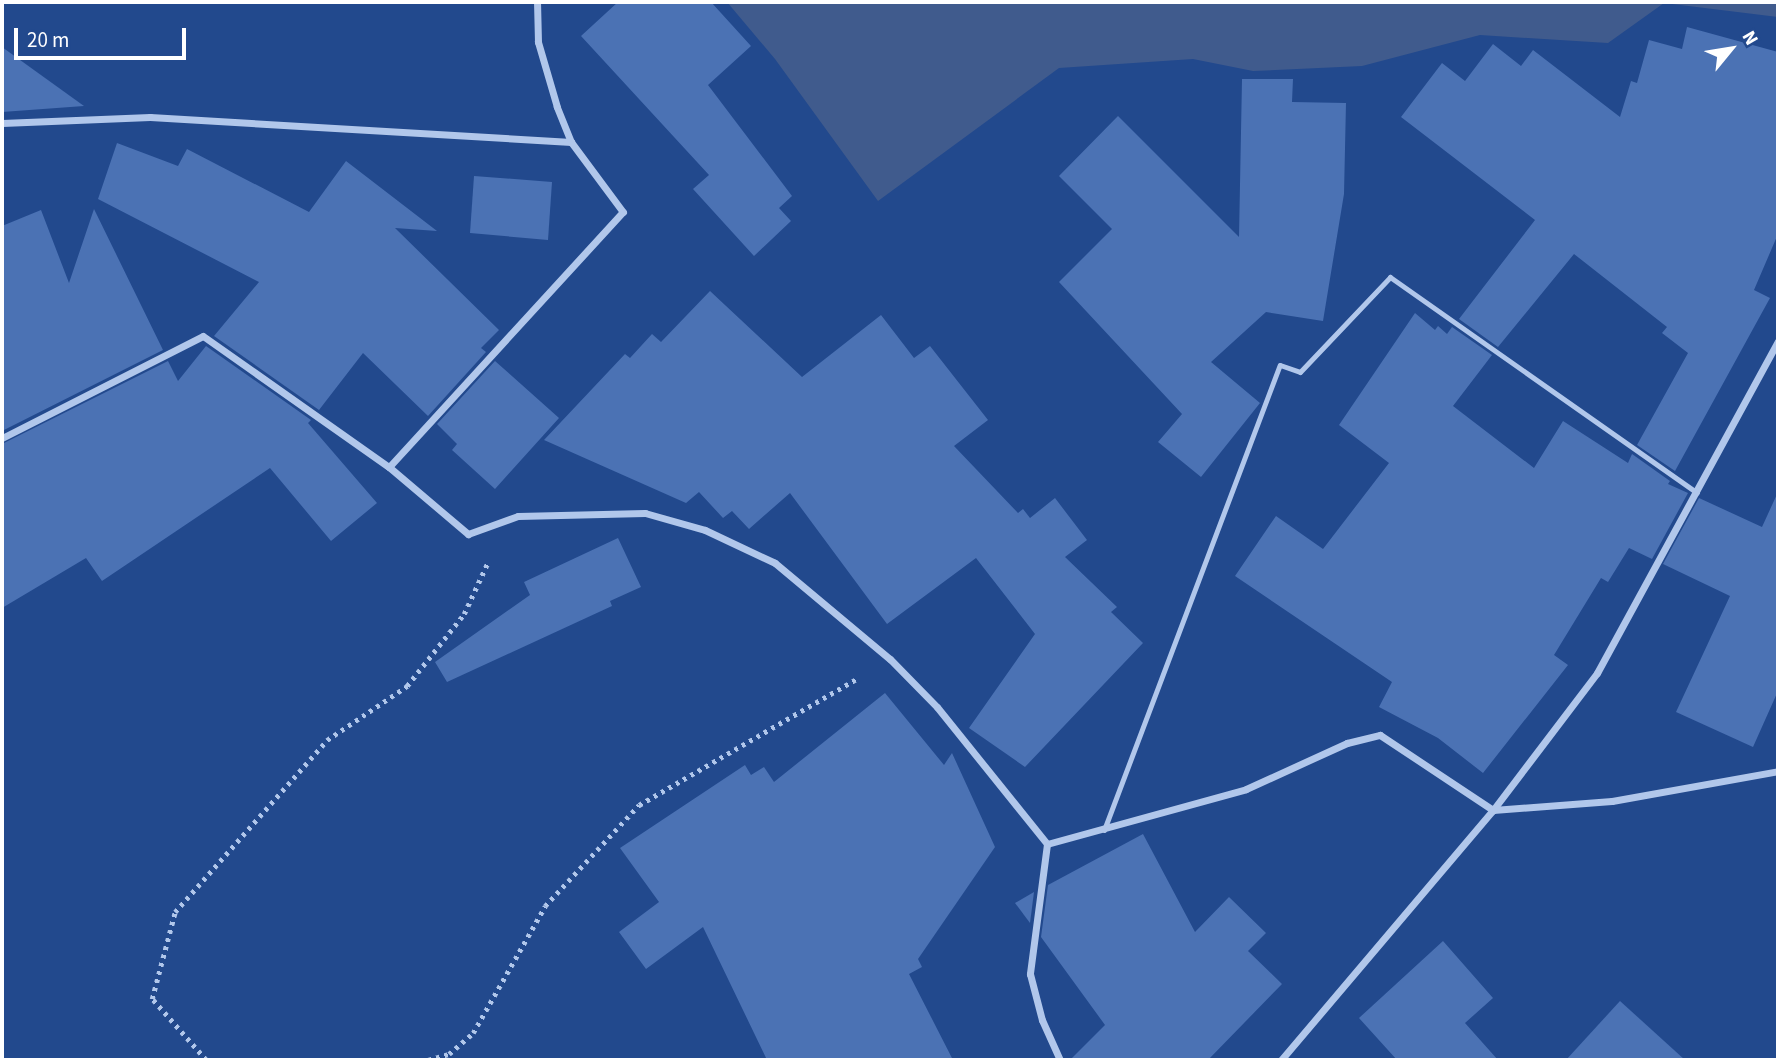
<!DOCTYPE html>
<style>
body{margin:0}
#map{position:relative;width:1780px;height:1062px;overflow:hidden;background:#22498d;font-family:"Source Sans 3",sans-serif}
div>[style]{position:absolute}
.water>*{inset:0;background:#405b8d}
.building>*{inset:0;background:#4b72b4}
.path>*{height:4.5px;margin-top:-2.25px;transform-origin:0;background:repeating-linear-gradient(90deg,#b1c7eb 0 3.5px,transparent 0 8.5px)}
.service>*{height:5px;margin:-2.5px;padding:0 2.5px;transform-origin:2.5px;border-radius:2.5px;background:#b1c7eb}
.minor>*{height:7px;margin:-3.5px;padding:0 3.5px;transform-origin:3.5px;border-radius:3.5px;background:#b1c7eb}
span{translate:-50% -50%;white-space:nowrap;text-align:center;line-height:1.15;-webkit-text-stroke:5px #22498d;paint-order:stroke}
.frame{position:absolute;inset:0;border:4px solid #fff;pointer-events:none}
.north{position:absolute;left:1696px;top:14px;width:70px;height:70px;-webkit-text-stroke:5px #22498d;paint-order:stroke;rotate:60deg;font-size:19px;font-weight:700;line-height:28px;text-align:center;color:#fff}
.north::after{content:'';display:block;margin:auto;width:24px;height:32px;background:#fff;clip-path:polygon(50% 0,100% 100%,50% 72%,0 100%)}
.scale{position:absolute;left:14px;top:28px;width:172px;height:32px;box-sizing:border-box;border:4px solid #fff;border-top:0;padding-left:9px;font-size:21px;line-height:24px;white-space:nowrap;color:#fff;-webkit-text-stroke:5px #22498d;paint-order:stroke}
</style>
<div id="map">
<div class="water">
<i style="clip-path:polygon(727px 2px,1778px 2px,1778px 17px,1664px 3px,1608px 43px,1480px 35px,1362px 66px,1253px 71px,1193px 59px,1059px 68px,878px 201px,775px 59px)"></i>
</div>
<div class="building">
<i style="clip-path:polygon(618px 2px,711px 2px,751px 46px,708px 85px,792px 196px,779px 208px,791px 221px,754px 256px,693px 189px,709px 175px,581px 36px)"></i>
<i style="clip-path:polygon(1687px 27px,1778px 52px,1778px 234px,1754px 290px,1770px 298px,1675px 471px,1637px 445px,1688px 353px,1662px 333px,1667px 327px,1574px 254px,1498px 347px,1459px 319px,1535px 220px,1401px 117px,1442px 63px,1465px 81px,1493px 44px,1521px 66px,1533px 50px,1620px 117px,1631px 81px,1637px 83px,1649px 40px,1682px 49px)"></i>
<i style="clip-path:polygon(2px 47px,84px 106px,2px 112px)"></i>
<i style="clip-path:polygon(1242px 79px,1293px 79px,1292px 102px,1346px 103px,1344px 194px,1323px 321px,1266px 312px,1211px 362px,1260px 403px,1201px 477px,1158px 442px,1182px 414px,1059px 282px,1112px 229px,1059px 176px,1118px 116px,1239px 237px)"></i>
<i style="clip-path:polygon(117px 143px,178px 166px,187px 149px,309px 212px,346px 161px,437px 231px,395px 228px,499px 330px,481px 348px,486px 352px,428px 416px,363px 353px,319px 410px,214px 336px,259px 282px,98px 199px)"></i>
<i style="clip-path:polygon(474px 176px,552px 182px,548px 240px,470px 233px)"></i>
<i style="clip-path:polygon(94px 209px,163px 350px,2px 431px,2px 226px,41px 210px,69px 283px)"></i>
<i style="clip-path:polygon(710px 291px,802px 377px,881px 315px,914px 358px,930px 346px,988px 420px,954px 446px,1018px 513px,1023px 509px,1030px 518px,1055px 498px,1087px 540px,1065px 557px,1117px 607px,1111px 612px,1143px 643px,1025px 767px,969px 728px,1035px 634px,976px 558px,887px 624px,790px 493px,749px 529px,732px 511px,723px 518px,699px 492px,686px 503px,544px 440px,625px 354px,630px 358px,652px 334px,661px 342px)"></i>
<i style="clip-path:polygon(1415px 313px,1435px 330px,1438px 326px,1447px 334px,1452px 327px,1492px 355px,1453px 406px,1534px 468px,1563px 421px,1628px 463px,1632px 454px,1670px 481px,1668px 484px,1688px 493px,1652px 559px,1629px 548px,1608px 582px,1601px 578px,1554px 655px,1568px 665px,1483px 773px,1438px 738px,1379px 707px,1392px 682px,1235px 576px,1276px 516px,1323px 549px,1389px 463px,1339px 425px)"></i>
<i style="clip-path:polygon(206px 346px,311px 420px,308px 423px,377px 503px,331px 541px,270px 468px,102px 581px,86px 558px,2px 608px,2px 444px,168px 361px,178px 381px)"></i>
<i style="clip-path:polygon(495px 361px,559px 418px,495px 489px,452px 450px,457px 444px,437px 424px)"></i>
<i style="clip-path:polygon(1778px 492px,1778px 691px,1753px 747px,1676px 712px,1730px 596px,1663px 564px,1699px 498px,1762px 527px)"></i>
<i style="clip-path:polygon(618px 538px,641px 587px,610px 601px,612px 606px,447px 682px,435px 662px,530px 595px,524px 582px)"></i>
<i style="clip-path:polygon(885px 693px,944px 765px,952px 753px,995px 847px,918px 959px,922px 967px,909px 974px,953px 1060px,767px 1060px,703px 927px,646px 969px,619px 932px,659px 902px,620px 848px,745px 765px,751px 775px,764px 767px,774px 782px)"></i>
<i style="clip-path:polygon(1143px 834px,1195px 932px,1229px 897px,1266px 933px,1248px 951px,1282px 984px,1208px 1060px,1070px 1060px,1105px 1025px,1041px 937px,1048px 885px)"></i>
<i style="clip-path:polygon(1034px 892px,1030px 923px,1015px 903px)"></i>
<i style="clip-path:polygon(1443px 941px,1493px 998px,1465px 1023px,1498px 1060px,1397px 1060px,1359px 1018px)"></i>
<i style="clip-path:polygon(1620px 1001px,1685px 1060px,1566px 1060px)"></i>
</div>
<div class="path">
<i style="left:206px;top:1060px;width:81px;rotate:-131.5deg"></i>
<i style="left:152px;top:999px;width:90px;rotate:-75.2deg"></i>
<i style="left:175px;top:912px;width:230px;rotate:-48.5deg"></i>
<i style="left:327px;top:740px;width:97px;rotate:-34deg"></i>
<i style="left:407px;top:686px;width:92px;rotate:-51.6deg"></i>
<i style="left:464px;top:614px;width:57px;rotate:-65.2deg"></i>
<i style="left:233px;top:1060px;width:69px"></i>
<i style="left:428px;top:1060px;width:22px;rotate:-16deg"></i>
<i style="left:449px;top:1054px;width:32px;rotate:-41deg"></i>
<i style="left:473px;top:1033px;width:146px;rotate:-60.4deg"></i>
<i style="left:545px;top:906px;width:138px;rotate:-47.1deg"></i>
<i style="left:639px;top:805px;width:253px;rotate:-30.1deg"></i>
</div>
<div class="service">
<i style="left:1104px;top:830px;width:497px;rotate:-69.3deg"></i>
<i style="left:1280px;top:365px;width:21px;rotate:19deg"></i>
<i style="left:1300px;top:372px;width:131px;rotate:-46.5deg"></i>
<i style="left:1390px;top:277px;width:375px;rotate:35.1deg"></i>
</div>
<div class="minor">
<i style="left:2px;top:123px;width:148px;rotate:-2.3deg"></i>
<i style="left:150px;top:117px;width:422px;rotate:3.4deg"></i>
<i style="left:2px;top:438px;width:225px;rotate:-26.9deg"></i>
<i style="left:203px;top:336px;width:228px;rotate:35.2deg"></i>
<i style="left:389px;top:467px;width:104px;rotate:40.3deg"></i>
<i style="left:468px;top:534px;width:53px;rotate:-19.8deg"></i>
<i style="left:518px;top:516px;width:127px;rotate:-1.4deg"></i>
<i style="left:645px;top:513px;width:62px;rotate:15.8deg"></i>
<i style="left:705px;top:530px;width:77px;rotate:25.2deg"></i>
<i style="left:775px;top:563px;width:150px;rotate:39.9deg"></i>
<i style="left:890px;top:659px;width:67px;rotate:45.6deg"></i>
<i style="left:937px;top:707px;width:176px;rotate:51.2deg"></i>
<i style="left:1047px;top:844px;width:206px;rotate:-15.4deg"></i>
<i style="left:1246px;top:789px;width:111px;rotate:-24.5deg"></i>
<i style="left:1347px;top:743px;width:34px;rotate:-14deg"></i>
<i style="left:1380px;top:735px;width:136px;rotate:33.6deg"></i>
<i style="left:1493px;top:810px;width:119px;rotate:-4.3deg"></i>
<i style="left:1612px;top:801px;width:169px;rotate:-10.2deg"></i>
<i style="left:389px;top:467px;width:346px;rotate:-47.5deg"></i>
<i style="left:623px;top:212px;width:87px;rotate:-126.6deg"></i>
<i style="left:571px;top:142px;width:38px;rotate:-112deg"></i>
<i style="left:557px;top:107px;width:68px;rotate:-106.3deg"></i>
<i style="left:538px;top:42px;width:40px;rotate:-91.4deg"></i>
<i style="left:1047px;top:844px;width:131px;rotate:97.5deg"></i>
<i style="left:1030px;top:974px;width:48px;rotate:75.4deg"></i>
<i style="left:1042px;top:1020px;width:44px;rotate:65.8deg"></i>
<i style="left:1281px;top:1060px;width:328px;rotate:-49.7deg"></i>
<i style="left:1493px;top:810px;width:172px;rotate:-52.8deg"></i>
<i style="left:1597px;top:673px;width:378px;rotate:-61.4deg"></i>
</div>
<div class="frame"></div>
<div class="north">N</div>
<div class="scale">20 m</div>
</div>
